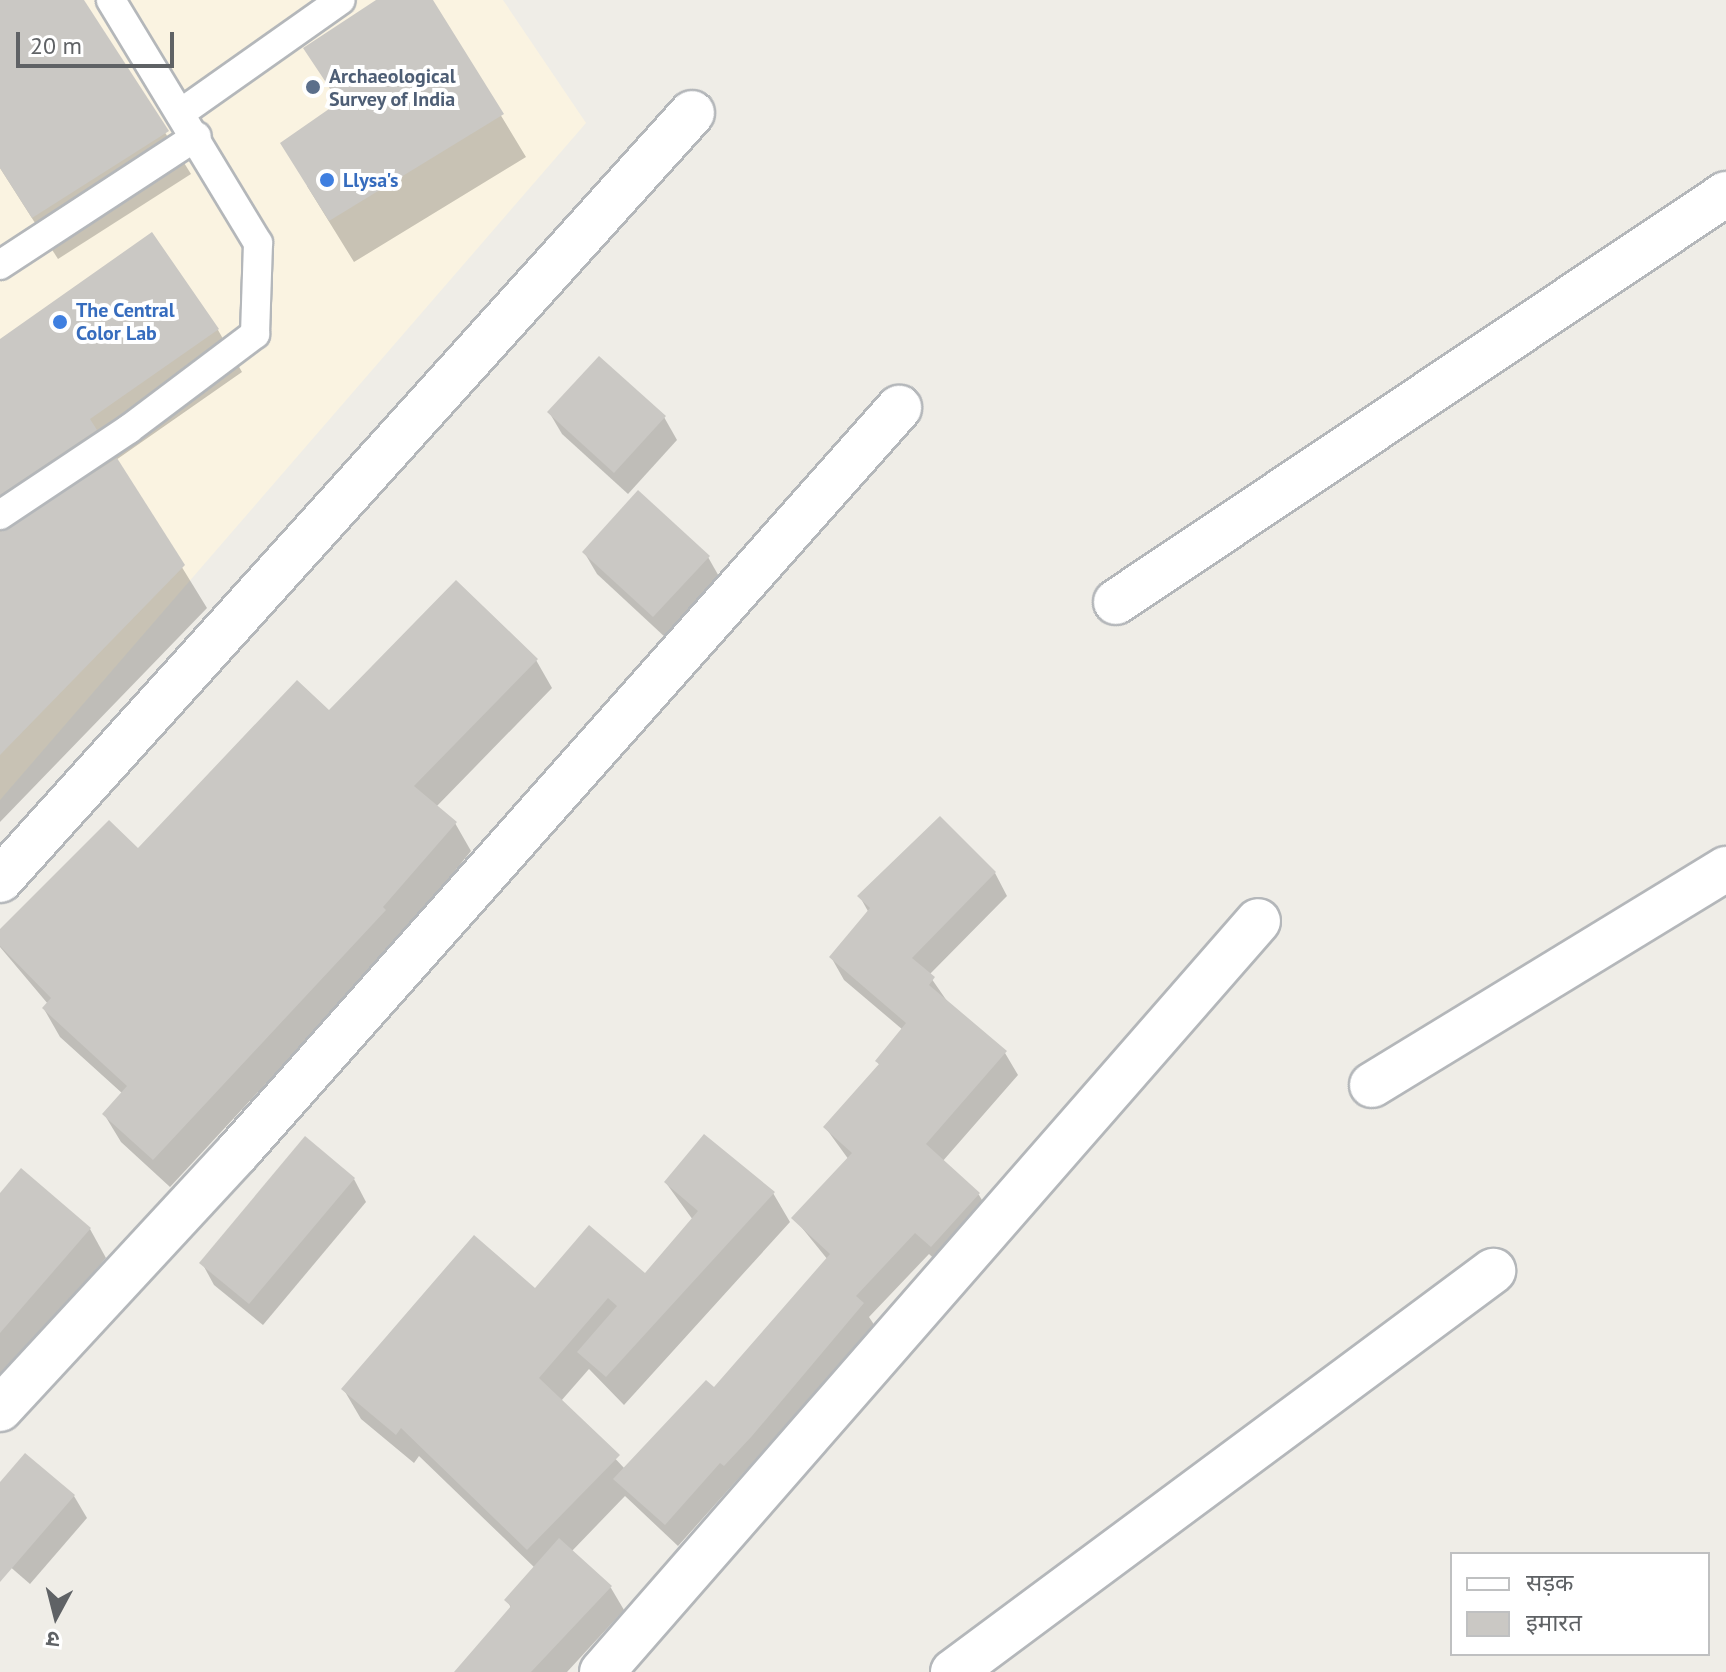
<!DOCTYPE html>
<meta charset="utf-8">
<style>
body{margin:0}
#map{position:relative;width:1726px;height:1672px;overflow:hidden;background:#efede7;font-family:"PT Sans","Noto Sans Devanagari",sans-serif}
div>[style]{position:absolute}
.commercial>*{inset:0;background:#faf3e1}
.shadow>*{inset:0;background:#0003}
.building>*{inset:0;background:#cac8c4}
.roads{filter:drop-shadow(2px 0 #b4b7ba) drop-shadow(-2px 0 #b4b7ba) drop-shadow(0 2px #b4b7ba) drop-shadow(0 -2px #b4b7ba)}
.lane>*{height:28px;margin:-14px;padding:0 14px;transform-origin:14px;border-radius:14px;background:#fff}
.street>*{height:44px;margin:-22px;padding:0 22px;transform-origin:22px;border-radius:22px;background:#fff}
.dots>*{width:22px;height:22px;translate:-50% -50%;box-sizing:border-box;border:4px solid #fff;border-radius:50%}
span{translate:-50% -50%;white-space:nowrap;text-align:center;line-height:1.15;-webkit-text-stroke:8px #fff;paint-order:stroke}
.service-label{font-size:20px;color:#4e5e75;font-weight:700}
.left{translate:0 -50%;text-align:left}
.shop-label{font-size:20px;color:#366cbe;font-weight:700}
.legend{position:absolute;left:1450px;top:1552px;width:260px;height:104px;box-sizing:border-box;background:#fff;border:2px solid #bfc0c1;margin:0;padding:10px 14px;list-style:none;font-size:24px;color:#5f6265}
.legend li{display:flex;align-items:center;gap:16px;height:40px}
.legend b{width:40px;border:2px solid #bfc0c1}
.north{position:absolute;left:16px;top:1576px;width:80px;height:80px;-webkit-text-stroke:6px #fff;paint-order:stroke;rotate:187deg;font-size:22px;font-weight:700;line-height:32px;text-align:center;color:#5f6265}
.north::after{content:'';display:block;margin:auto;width:28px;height:36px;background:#5f6265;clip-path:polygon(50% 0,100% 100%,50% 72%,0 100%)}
.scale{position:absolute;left:16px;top:32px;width:158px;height:36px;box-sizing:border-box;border:4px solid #5f6265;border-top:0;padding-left:10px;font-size:24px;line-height:28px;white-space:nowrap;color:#5f6265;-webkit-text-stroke:6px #fff;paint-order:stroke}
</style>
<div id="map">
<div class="commercial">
<i style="clip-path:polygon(0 0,503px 0,586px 123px,0 800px)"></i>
</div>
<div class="shadow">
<i style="clip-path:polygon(0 0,82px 0,191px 174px,58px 259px,0 168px)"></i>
<i style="clip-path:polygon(381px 0,431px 0,526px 157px,354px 262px,307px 186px,339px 104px,306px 48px)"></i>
<i style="clip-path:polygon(218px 330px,242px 372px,116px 460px,207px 608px,0 822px,0 341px)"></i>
<i style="clip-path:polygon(549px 412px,664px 417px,677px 440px,628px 494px,562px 434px)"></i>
<i style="clip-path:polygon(584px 552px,708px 557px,721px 580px,666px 638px,597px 574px)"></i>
<i style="clip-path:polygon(536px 660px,552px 688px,436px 807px,455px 823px,471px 851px,400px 939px,170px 1187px,121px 1142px,104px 1114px,123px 1094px,60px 1037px,44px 1009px,48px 1004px,0 947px,0 932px,138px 851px,329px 712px)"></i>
<i style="clip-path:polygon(995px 873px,1007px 896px,929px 975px,947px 1001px,1005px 1053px,1018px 1075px,942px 1162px,979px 1195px,992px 1217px,944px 1268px,929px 1254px,869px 1317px,875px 1326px,678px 1546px,625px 1496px,571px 1552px,611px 1588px,624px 1610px,567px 1672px,457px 1672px,511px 1608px,507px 1600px,535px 1568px,419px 1456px,414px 1463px,361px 1419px,344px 1390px,536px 1290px,645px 1276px,693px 1220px,666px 1183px,773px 1193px,790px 1222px,624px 1405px,589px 1369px,561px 1401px,625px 1469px,714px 1390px,828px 1260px,794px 1218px,849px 1160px,825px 1127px,880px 1066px,877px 1061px,903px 1030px,844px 980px,831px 957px,869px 913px,860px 897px)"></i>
<i style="clip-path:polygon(354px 1179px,366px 1202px,263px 1325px,214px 1285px,202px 1263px)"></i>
<i style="clip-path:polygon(0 1196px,90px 1229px,106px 1258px,0 1381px)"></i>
<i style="clip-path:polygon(0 1485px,74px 1496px,87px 1518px,30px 1584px,0 1558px)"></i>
</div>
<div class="building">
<i style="clip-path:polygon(0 0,84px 0,169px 131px,32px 218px,0 168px)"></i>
<i style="clip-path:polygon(376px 0,433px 0,504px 114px,329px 221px,280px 143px,339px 102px,303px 48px)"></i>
<i style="clip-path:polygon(152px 232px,219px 329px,90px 419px,97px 430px,0 495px,0 339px)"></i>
<i style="clip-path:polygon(599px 356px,666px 416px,614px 473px,547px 412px)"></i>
<i style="clip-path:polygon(117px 458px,185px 565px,0 755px,0 532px)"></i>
<i style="clip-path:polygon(638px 490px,710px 556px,653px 617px,582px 552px)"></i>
<i style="clip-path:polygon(456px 580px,538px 659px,414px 786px,457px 822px,383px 907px,386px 910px,153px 1160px,102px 1114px,127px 1086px,42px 1008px,51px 998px,0 946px,0 929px,109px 820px,138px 848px,297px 680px,329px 710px)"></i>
<i style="clip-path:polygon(940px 816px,996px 872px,912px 958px,935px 977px,929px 985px,1007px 1051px,926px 1144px,980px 1193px,931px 1247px,915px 1233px,856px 1296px,864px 1303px,752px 1436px,724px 1466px,720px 1463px,665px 1525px,613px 1479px,706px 1380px,714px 1387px,830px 1254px,791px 1218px,852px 1153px,823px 1127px,879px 1064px,875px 1061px,906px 1023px,829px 957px,870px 908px,857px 896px)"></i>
<i style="clip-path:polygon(704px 1134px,775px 1192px,606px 1377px,577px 1352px,617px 1306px,608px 1298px,539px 1378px,620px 1455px,527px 1550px,401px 1428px,396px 1435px,341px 1389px,474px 1235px,535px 1288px,589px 1225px,645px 1273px,698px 1211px,664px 1182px)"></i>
<i style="clip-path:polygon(305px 1136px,355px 1178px,249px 1304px,199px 1263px)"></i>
<i style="clip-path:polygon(21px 1168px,91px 1228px,0 1333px,0 1193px)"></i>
<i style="clip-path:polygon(25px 1453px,75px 1495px,0 1582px,0 1482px)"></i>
<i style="clip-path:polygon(559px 1538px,612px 1586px,531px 1672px,454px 1672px,511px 1606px,504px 1600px)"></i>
</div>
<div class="roads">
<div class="lane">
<i style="left:182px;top:112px;width:194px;rotate:-35.2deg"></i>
<i style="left:0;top:265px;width:235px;rotate:-33.2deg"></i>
<i style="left:0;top:515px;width:155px;rotate:-33.7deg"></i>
<i style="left:129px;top:429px;width:158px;rotate:-37deg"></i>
<i style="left:255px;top:334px;width:91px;rotate:-88.1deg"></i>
<i style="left:258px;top:243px;width:284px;rotate:-121.2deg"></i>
</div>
<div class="street">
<i style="left:1116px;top:602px;width:734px;rotate:-33.78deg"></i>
<i style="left:0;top:880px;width:1033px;rotate:-47.94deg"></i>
<i style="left:1372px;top:1085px;width:415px;rotate:-31.4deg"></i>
<i style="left:0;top:1409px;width:349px;rotate:-47.2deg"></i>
<i style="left:237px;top:1153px;width:997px;rotate:-48.38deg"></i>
<i style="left:602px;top:1672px;width:997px;rotate:-48.86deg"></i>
<i style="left:953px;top:1672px;width:673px;rotate:-36.6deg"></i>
</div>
</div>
<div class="dots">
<i style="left:313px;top:87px;background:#5c6f8a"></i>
<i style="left:327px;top:180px;background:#3f7fe0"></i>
<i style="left:60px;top:322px;background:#3f7fe0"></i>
</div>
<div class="service-label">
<span class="left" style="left:329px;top:88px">Archaeological<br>Survey of India</span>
</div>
<div class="shop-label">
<span class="left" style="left:343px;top:180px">Llysa's</span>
<span class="left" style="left:76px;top:322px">The Central<br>Color Lab</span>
</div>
<ul class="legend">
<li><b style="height:10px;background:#fff"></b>सड़क</li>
<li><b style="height:22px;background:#cac8c4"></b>इमारत</li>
</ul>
<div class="north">उ</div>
<div class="scale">20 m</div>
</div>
